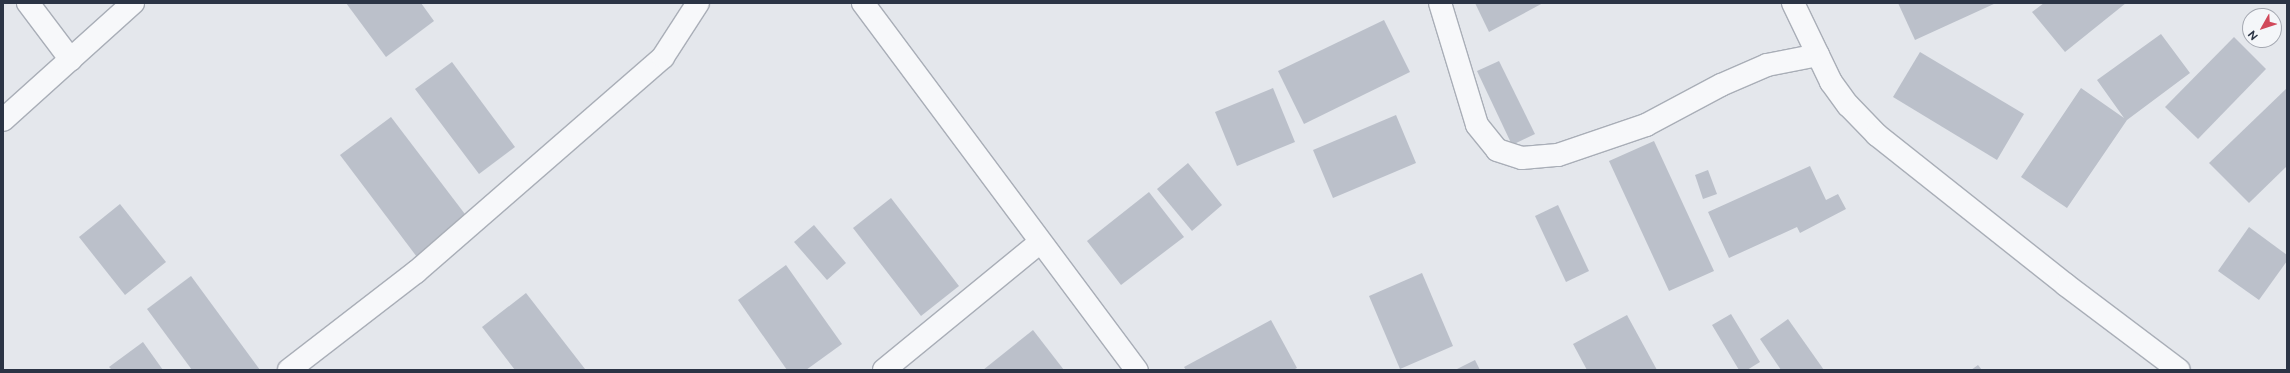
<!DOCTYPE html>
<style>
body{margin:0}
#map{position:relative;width:2290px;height:373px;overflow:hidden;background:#e4e7ec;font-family:Raleway,sans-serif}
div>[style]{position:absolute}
.building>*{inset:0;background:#bbc0ca}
.roads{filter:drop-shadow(1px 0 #a9aeb7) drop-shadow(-1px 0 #a9aeb7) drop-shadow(0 1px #a9aeb7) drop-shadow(0 -1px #a9aeb7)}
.minor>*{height:22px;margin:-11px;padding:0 11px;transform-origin:11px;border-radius:11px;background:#f7f8fa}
span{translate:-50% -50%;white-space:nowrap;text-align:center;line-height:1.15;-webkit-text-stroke:3.5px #f4f6f9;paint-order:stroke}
.frame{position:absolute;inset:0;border:4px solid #2b3445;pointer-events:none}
.north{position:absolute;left:2242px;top:8px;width:40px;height:40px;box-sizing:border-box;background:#f4f6f9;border:1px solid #a4a8b1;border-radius:50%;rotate:231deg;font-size:11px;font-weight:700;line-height:16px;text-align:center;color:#2b3445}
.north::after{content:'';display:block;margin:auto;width:14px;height:18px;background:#d1495b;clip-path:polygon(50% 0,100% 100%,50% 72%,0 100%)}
</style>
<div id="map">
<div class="building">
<i style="clip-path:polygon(346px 3px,421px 3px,434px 21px,386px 57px)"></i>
<i style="clip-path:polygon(1475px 3px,1543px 3px,1489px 32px)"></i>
<i style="clip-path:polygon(1898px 3px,1996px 3px,1915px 40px)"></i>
<i style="clip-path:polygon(2044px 3px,2126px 3px,2065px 52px,2032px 12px)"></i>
<i style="clip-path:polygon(1384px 20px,1410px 72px,1304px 124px,1278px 71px)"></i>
<i style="clip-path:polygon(2161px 34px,2190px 73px,2127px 120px,2067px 208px,2021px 177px,2081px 88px,2124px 118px,2097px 80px)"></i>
<i style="clip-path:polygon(2234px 37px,2266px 69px,2198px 139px,2165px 107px)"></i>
<i style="clip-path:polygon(1920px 52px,2024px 114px,1997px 160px,1893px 97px)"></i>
<i style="clip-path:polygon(1499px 61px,1535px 134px,1512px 145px,1477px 71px)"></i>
<i style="clip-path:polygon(452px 62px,515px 147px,479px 174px,415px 89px)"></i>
<i style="clip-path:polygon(1273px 88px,1295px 142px,1237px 166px,1215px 112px)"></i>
<i style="clip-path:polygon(2287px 88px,2287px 166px,2249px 203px,2209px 163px)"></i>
<i style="clip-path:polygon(1396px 115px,1416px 163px,1333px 198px,1313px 150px)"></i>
<i style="clip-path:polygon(391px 117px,471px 222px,420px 261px,340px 155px)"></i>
<i style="clip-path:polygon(1654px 141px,1714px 271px,1669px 291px,1609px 161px)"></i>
<i style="clip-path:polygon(1188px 163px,1222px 205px,1192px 231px,1157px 189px)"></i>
<i style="clip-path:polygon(1810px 166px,1826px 200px,1838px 194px,1846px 209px,1800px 233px,1797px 227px,1729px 258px,1708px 212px)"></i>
<i style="clip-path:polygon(1708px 170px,1717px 194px,1703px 199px,1695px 175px)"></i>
<i style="clip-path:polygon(1149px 192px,1184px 237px,1121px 285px,1087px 241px)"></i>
<i style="clip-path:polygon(891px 198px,959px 286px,921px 316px,853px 228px)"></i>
<i style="clip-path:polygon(120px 204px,166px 262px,125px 295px,79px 237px)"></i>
<i style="clip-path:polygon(1558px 205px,1589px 271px,1566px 282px,1535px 216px)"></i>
<i style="clip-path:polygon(814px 225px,846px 263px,827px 280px,794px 242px)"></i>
<i style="clip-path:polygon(2249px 227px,2287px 255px,2287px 261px,2259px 300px,2218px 271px)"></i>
<i style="clip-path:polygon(786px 265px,842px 344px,806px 370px,787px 370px,738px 300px)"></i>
<i style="clip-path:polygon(1422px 273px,1453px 346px,1400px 369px,1369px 296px)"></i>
<i style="clip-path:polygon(191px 276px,260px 370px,192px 370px,147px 309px)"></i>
<i style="clip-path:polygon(526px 293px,585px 369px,584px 370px,515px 370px,482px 327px)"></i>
<i style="clip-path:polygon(1731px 314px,1760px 362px,1747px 370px,1739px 370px,1712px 325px)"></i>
<i style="clip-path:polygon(1627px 315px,1657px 370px,1587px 370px,1573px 344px)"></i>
<i style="clip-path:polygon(1788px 319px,1824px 370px,1781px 370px,1760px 339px)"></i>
<i style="clip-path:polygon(1271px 320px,1297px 368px,1293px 370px,1186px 370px,1184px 367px)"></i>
<i style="clip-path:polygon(1033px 330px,1064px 370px,983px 370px)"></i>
<i style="clip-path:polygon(143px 342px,163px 370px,112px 370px,109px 367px)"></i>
<i style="clip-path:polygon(1475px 360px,1480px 370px,1455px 370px)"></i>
<i style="clip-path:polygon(1978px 365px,1982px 370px,1971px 370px)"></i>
</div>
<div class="roads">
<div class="minor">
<i style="left:28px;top:3px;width:71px;rotate:53deg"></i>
<i style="left:863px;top:3px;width:458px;rotate:53.3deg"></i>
<i style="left:1440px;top:3px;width:127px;rotate:73.1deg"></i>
<i style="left:1477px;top:125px;width:32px;rotate:51deg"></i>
<i style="left:1497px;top:150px;width:26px;rotate:18deg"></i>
<i style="left:1522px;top:158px;width:36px;rotate:-5deg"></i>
<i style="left:1558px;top:155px;width:93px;rotate:-18.8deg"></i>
<i style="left:1646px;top:125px;width:85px;rotate:-28.1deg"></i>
<i style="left:1721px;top:85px;width:50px;rotate:-23.5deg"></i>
<i style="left:1767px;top:65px;width:52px;rotate:-11.1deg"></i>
<i style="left:1793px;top:3px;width:88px;rotate:64.3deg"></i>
<i style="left:1831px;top:82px;width:29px;rotate:54deg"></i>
<i style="left:1848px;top:105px;width:42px;rotate:46deg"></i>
<i style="left:1877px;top:135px;width:241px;rotate:38.4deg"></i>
<i style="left:2066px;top:285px;width:141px;rotate:37deg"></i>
<i style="left:3px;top:120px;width:175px;rotate:-42deg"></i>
<i style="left:289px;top:370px;width:160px;rotate:-37.7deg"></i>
<i style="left:416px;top:272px;width:327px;rotate:-41deg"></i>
<i style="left:663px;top:57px;width:64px;rotate:-57.1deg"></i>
<i style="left:884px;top:370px;width:200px;rotate:-39.3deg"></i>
</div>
</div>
<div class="frame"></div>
<div class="north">N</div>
</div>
